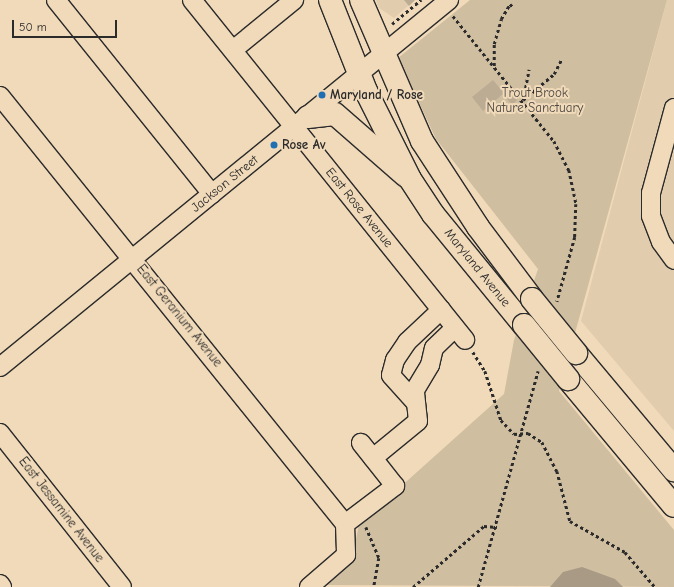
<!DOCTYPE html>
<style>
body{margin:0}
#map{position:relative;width:674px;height:587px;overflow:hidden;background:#f1dab9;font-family:"Comic Neue",sans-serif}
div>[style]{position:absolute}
.built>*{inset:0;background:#e1ccae}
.green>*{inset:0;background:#d0bea1}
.water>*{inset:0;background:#a89a84}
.building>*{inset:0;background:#bdac94}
.path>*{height:2.5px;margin-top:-1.25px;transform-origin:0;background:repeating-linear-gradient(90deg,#2b2b2b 0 3px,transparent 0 6px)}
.roads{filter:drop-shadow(1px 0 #2b2b2b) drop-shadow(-1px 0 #2b2b2b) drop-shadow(0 1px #2b2b2b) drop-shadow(0 -1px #2b2b2b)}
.minor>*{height:18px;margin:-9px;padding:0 9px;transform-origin:9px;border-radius:9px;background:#f1dab9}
.major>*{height:22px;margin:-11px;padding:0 11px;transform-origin:11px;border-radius:11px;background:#f1dab9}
.bridges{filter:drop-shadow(1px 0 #2b2b2b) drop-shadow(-1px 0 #2b2b2b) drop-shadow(0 1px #2b2b2b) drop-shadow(0 -1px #2b2b2b)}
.major-bridge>*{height:22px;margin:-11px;padding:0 11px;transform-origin:11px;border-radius:11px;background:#f1dab9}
.dots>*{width:11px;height:11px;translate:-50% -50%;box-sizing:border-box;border:2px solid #f1dab9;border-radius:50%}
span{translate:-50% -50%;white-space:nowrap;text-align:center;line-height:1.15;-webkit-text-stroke:4px #f1dab9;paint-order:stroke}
.park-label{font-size:13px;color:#4c4843}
.poi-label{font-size:13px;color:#2b2b2b;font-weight:700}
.left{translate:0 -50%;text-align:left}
.street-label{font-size:13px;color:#2b2b2b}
.scale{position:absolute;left:12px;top:20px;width:105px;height:18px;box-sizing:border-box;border:2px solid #2b2b2b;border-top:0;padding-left:5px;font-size:12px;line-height:14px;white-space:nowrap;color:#2b2b2b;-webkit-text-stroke:3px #f1dab9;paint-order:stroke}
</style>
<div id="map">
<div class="built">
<i style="clip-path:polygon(376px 0,415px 0,394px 18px,379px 8px)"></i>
<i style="clip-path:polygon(667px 0,674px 0,674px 431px,581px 321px)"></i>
</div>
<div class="green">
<i style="clip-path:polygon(470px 0,667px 0,559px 391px,674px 530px,674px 587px,323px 585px,352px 560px,359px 524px,504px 394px,514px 340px,538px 269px,436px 139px,398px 58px)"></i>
</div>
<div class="water">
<i style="clip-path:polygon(582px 567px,615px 579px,623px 587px,550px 587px,563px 572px)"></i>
</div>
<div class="building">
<i style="clip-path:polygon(404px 0,415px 0,409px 6px)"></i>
<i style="clip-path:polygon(493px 80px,504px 93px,483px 111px,472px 97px)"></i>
<i style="clip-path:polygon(513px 95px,517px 100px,512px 105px,507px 99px)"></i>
</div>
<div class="path">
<i style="left:453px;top:16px;width:161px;rotate:51.1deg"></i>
<i style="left:554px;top:141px;width:33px;rotate:63deg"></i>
<i style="left:569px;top:170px;width:35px;rotate:78deg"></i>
<i style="left:576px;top:204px;width:33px;rotate:92deg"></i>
<i style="left:575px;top:237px;width:67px;rotate:105.5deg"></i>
<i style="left:392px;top:24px;width:38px;rotate:-40deg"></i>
<i style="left:494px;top:66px;width:22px;rotate:-90deg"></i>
<i style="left:494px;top:44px;width:26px;rotate:-74deg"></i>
<i style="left:501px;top:19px;width:17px;rotate:-59deg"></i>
<i style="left:510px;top:4px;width:4px;rotate:45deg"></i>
<i style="left:523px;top:100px;width:40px;rotate:-40deg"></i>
<i style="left:554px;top:74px;width:16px;rotate:-63deg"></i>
<i style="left:523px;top:100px;width:31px;rotate:-79deg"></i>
<i style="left:473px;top:352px;width:22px;rotate:58deg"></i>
<i style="left:485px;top:371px;width:52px;rotate:71.9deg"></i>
<i style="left:501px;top:420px;width:19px;rotate:47deg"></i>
<i style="left:514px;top:434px;width:14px;rotate:-4deg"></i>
<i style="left:528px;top:433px;width:17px;rotate:33deg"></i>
<i style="left:542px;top:442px;width:33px;rotate:63deg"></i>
<i style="left:557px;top:471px;width:52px;rotate:75.4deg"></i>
<i style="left:570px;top:521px;width:63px;rotate:29.4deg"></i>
<i style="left:625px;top:552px;width:46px;rotate:49.4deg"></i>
<i style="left:366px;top:527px;width:34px;rotate:67deg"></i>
<i style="left:379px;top:558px;width:29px;rotate:100deg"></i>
<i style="left:413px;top:587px;width:94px;rotate:-40.7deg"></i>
<i style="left:484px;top:526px;width:13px;rotate:4deg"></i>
<i style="left:478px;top:587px;width:224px;rotate:-74.5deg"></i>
</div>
<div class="roads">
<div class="minor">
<i style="left:56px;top:0;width:249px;rotate:51.2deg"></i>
<i style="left:192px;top:0;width:436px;rotate:51.2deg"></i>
<i style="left:233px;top:50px;width:79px;rotate:-39.3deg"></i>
<i style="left:0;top:96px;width:550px;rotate:51.13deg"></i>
<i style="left:345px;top:524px;width:31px;rotate:88deg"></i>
<i style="left:346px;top:555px;width:49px;rotate:139.1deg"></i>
<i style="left:674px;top:108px;width:88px;rotate:105.1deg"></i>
<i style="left:651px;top:193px;width:23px;rotate:90deg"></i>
<i style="left:651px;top:216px;width:28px;rotate:69deg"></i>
<i style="left:661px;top:242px;width:22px;rotate:54deg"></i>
<i style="left:0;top:367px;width:580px;rotate:-39.26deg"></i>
<i style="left:415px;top:402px;width:36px;rotate:-132deg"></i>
<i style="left:391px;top:375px;width:16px;rotate:-75deg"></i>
<i style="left:395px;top:360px;width:22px;rotate:-56deg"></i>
<i style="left:407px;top:342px;width:47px;rotate:-43.3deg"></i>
<i style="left:0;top:433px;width:196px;rotate:51.6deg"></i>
<i style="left:373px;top:458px;width:58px;rotate:-39.4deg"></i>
<i style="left:418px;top:421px;width:31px;rotate:-96deg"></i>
<i style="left:415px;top:390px;width:29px;rotate:-59deg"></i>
<i style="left:430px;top:365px;width:17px;rotate:-77deg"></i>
<i style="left:434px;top:348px;width:29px;rotate:-44deg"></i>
<i style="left:345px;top:524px;width:63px;rotate:-37.2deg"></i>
<i style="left:395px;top:486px;width:55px;rotate:-128.3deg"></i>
<i style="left:0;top:584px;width:4px;rotate:56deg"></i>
</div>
<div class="major">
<i style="left:330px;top:0;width:98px;rotate:68.4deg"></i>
<i style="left:366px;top:91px;width:98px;rotate:63.4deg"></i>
<i style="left:410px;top:179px;width:42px;rotate:56.7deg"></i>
<i style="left:433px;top:214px;width:144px;rotate:50.7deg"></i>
<i style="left:361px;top:0;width:154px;rotate:66.6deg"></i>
<i style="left:422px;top:141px;width:103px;rotate:56.9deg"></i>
<i style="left:478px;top:227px;width:90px;rotate:53.1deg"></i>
<i style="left:308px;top:117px;width:27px;rotate:-6deg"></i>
<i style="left:335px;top:114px;width:93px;rotate:41.1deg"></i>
<i style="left:576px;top:353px;width:153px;rotate:50.1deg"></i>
<i style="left:568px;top:379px;width:165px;rotate:50.2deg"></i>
</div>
</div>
<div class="bridges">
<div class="major-bridge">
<i style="left:532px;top:299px;width:70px;rotate:50.8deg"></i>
<i style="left:524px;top:325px;width:70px;rotate:50.8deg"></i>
</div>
</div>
<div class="dots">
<i style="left:322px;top:95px;background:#1f6fb2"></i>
<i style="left:274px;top:145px;background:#1f6fb2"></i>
</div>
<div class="park-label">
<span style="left:535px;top:101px">Trout Brook<br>Nature Sanctuary</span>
</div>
<div class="poi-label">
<span class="left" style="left:330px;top:95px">Maryland / Rose</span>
<span class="left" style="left:282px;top:145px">Rose Av</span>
</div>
<div class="street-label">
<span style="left:225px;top:184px;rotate:-39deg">Jackson Street</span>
<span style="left:359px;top:208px;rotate:51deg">East Rose Avenue</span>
<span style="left:477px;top:268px;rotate:51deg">Maryland Avenue</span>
<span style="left:179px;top:316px;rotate:51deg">East Geranium Avenue</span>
<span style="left:61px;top:510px;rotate:52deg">East Jessamine Avenue</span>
</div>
<div class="scale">50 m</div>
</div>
